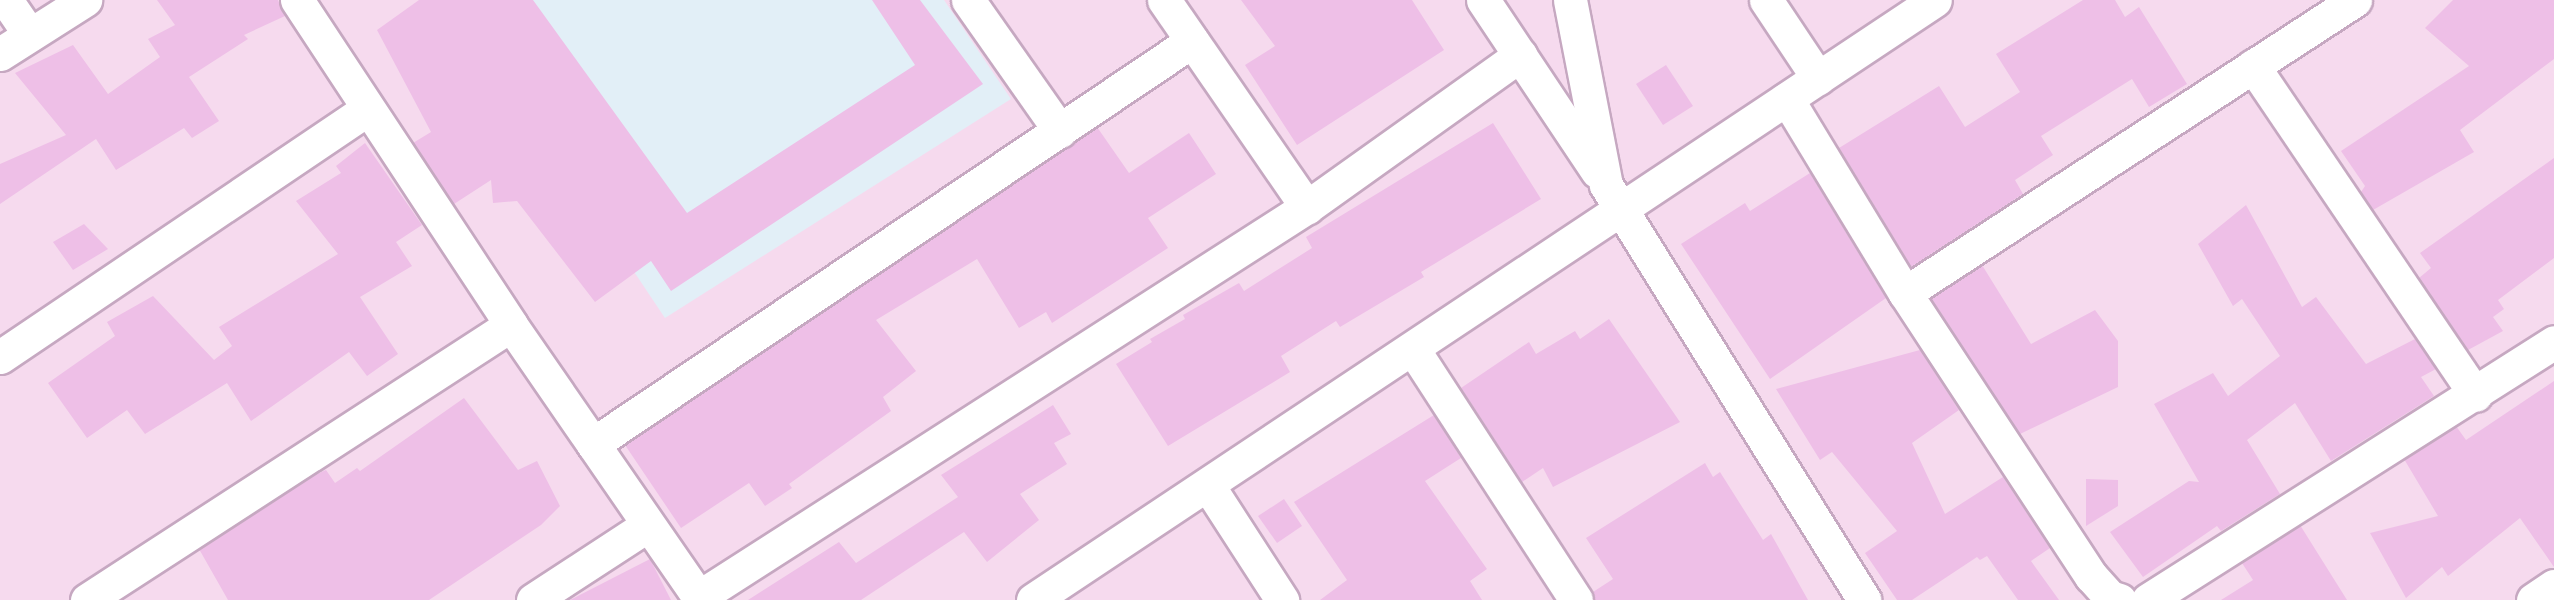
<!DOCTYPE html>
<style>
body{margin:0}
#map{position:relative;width:2554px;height:600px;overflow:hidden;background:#fae5f3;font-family:Ubuntu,sans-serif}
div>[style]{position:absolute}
.residential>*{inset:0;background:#f6daee}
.education>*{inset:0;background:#e2eff7}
.building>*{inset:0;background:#eebfe7}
.roads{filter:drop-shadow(2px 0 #c6a8c1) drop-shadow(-2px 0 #c6a8c1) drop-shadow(0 2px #c6a8c1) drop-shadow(0 -2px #c6a8c1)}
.minor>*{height:33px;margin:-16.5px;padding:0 16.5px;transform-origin:16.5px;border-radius:16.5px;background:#fff}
span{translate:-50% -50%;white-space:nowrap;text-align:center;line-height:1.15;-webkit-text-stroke:4.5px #fdebf7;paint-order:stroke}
</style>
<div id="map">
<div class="residential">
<i style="clip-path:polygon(0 0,2554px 0,2554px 600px,0 600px)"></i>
</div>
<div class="education">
<i style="clip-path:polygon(452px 0,944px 0,1011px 99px,665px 318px)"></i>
</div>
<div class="building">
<i style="clip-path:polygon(157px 0,278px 0,285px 16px,244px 35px,248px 39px,189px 77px,219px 121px,192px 138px,184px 128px,116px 170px,96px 139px,0 204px,0 164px,66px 135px,15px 73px,73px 45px,108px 94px,160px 57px,148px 39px,175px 25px)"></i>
<i style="clip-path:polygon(419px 0,533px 0,687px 213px,915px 65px,872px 0,920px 0,983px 84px,671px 291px,651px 261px,595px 302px,517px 201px,493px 203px,491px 180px,454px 204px,413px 143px,431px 132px,377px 30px)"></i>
<i style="clip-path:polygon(1241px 0,1412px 0,1444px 50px,1297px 145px,1245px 65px,1275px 46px)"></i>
<i style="clip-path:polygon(2083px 0,2115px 0,2125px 17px,2139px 7px,2187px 84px,2149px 107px,2132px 79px,2041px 136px,2053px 155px,2015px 180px,2023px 194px,1911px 267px,1839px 148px,1939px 86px,1965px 127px,2020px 92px,1996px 54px)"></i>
<i style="clip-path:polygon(2453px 0,2554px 0,2554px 59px,2460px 130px,2474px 152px,2373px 210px,2361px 192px,2365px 186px,2341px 151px,2469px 66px,2425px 28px)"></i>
<i style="clip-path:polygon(1666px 65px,1693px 106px,1663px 125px,1636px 84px)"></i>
<i style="clip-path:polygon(1493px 123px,1541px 199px,1421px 272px,1424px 277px,1340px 327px,1336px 321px,1281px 356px,1290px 372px,1168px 446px,1116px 364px,1152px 342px,1150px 339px,1185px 319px,1183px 315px,1239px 283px,1244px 291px,1312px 248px,1306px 237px)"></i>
<i style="clip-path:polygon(1097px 127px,1129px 173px,1189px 133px,1216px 174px,1148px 218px,1168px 248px,1052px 323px,1046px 312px,1019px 328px,977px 259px,876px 320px,916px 371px,883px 397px,891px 411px,789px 484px,792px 488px,765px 506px,749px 483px,681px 528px,625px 445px)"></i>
<i style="clip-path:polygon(365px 143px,422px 225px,396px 242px,412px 266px,360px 297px,398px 354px,367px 376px,349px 352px,251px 421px,227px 383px,145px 434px,127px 410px,87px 438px,48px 383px,115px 336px,107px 322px,153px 296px,214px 360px,232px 346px,219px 327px,338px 254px,296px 201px,341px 173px,336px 166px)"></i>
<i style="clip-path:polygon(2554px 158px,2554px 258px,2498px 300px,2504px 309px,2493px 317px,2503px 331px,2468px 350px,2419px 278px,2431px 268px,2420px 253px)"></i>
<i style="clip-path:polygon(1810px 173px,1886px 298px,1770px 379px,1681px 244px,1745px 203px,1750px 211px)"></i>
<i style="clip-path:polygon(2246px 205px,2302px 307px,2316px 297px,2366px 364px,2415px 339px,2436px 369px,2421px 377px,2434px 396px,2331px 461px,2295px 403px,2247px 440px,2280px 494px,2221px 531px,2217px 526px,2143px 577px,2110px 532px,2189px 481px,2199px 482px,2154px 404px,2213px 373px,2228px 396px,2280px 356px,2242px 299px,2233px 306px,2198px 244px)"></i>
<i style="clip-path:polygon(84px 224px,108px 249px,73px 270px,53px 242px)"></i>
<i style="clip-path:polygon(1982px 265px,2031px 344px,2095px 310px,2118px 341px,2118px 387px,2020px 434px,1931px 298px)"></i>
<i style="clip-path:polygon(1609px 319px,1680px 422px,1553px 487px,1543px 468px,1522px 482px,1461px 388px,1529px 342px,1536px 354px,1575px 331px,1580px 339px)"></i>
<i style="clip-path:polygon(1920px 350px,1959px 410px,1912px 443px,1945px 514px,2003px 477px,2050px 548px,2031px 561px,2059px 600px,2018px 600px,1987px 556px,1980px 560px,1977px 557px,1912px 600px,1897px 600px,1865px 553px,1897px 531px,1832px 452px,1820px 460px,1776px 389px)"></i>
<i style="clip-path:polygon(2554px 381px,2554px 567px,2520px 518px,2448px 576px,2442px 567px,2406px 598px,2370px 533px,2438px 516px,2404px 459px,2456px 426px,2466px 440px)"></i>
<i style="clip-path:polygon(464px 398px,518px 470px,537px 461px,560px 506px,541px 525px,429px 600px,228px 600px,199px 549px,312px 476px,326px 470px,335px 483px,357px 468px,360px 471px)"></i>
<i style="clip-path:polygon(1053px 405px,1071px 434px,1054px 443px,1067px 464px,1020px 494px,1039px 520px,987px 562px,964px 532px,861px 600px,748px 600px,839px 542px,856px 563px,958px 497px,941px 475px)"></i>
<i style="clip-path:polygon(1434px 415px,1461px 458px,1425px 481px,1487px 569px,1470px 581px,1482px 600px,1320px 600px,1347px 580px,1294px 502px)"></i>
<i style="clip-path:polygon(1705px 463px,1713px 477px,1720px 472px,1763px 540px,1771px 534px,1808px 600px,1595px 600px,1593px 592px,1613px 579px,1586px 538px)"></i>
<i style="clip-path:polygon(2086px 479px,2118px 480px,2118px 506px,2086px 526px)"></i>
<i style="clip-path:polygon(1284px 499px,1302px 526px,1277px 543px,1258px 516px)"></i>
<i style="clip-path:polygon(2300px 525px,2347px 600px,2221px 600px,2253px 580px,2242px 563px)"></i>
<i style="clip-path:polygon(650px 559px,671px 600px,570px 600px)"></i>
</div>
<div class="roads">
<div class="minor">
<i style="left:6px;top:0;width:42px;rotate:55.6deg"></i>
<i style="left:297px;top:0;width:389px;rotate:56.6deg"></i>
<i style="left:511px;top:325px;width:334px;rotate:55.4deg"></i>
<i style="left:968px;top:0;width:160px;rotate:54.9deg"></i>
<i style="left:1164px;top:0;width:252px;rotate:55.4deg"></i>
<i style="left:1483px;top:0;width:206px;rotate:56.3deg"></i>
<i style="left:1570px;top:0;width:188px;rotate:79deg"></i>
<i style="left:1606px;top:185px;width:489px;rotate:58.1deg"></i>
<i style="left:1766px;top:0;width:94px;rotate:56.3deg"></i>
<i style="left:0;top:54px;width:101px;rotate:-32.4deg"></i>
<i style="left:2253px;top:66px;width:397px;rotate:55.9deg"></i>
<i style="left:1787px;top:99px;width:227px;rotate:58.7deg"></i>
<i style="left:1905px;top:293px;width:339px;rotate:56.7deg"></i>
<i style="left:2091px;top:576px;width:28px;rotate:48deg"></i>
<i style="left:2110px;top:597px;width:10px;rotate:17deg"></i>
<i style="left:1905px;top:293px;width:537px;rotate:-33.07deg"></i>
<i style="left:1413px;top:349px;width:299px;rotate:57deg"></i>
<i style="left:0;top:357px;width:443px;rotate:-34deg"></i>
<i style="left:593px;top:444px;width:722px;rotate:-33.93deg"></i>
<i style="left:1209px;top:487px;width:135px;rotate:57.1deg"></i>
<i style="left:699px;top:597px;width:722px;rotate:-32.68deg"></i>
<i style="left:1307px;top:207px;width:262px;rotate:-35.5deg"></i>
<i style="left:87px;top:600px;width:505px;rotate:-32.97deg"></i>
<i style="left:533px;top:600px;width:137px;rotate:-33.1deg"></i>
<i style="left:1033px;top:600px;width:1083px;rotate:-33.63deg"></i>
<i style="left:2148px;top:600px;width:481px;rotate:-32.4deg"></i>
<i style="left:2533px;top:600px;width:25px;rotate:-34deg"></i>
</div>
</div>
</div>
